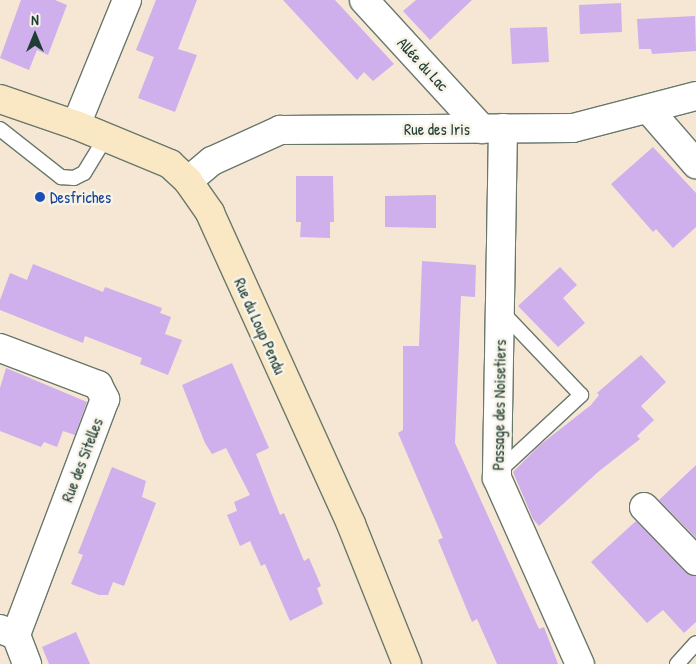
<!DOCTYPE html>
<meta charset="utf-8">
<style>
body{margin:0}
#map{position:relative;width:696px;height:664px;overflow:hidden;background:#f5e7d4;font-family:"Patrick Hand",sans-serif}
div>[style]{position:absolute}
.building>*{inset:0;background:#cfafec}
.roads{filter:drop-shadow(1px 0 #6a786c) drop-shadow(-1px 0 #6a786c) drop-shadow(0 1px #6a786c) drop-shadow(0 -1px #6a786c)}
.lane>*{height:14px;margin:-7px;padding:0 7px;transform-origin:7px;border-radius:7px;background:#fff}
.street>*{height:28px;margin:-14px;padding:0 14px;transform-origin:14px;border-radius:14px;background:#fff}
.secondary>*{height:28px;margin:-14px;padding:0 14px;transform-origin:14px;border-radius:14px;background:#fae7c3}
.dots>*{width:14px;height:14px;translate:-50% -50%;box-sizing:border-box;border:2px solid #f7f3e8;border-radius:50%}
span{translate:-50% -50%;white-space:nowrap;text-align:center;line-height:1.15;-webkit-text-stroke:5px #f7f3e8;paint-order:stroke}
.street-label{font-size:16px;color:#1f3d34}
.transit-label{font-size:16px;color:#164399}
.left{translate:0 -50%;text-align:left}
.north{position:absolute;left:10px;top:10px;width:50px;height:50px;-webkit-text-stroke:4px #f7f3e8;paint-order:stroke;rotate:0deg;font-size:14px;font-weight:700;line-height:20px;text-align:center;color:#1f3d34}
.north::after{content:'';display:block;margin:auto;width:18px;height:22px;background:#1f3d34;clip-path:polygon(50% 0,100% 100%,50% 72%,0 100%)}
</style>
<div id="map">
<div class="building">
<i style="clip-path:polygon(21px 0,55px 0,67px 5px,48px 55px,37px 50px,29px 70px,0 58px)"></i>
<i style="clip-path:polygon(156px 0,197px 0,178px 49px,197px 55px,175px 112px,138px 98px,154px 57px,136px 50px)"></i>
<i style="clip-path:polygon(283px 0,335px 0,394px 64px,373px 81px,364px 72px,357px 80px)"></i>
<i style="clip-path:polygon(416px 0,472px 0,430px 40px,403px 11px)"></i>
<i style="clip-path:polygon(621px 3px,622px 32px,580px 34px,579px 5px)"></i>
<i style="clip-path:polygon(695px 16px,696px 51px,652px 54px,651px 49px,639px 49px,637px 19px)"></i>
<i style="clip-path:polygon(547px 27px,549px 62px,512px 64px,510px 28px)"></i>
<i style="clip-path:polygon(653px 147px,696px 193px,696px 227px,673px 248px,656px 229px,653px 232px,611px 184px)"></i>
<i style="clip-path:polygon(296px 176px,333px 176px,334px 222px,330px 222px,330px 238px,300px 237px,301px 222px,296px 222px)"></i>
<i style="clip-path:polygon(436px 195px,436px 228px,385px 227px,385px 196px)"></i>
<i style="clip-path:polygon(422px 261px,476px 265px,475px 297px,461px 296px,455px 443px,539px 629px,544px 627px,558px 664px,497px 664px,477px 619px,472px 622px,438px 540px,443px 538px,398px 433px,403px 430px,403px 346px,419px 346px)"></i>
<i style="clip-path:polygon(33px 264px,103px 292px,105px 287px,162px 308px,160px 313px,171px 317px,165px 334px,182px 340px,168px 375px,140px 364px,142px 358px,85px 336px,83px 343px,0 310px,0 300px,10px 273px,27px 280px)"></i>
<i style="clip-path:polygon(560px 267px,577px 285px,563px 298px,585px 323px,558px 347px,518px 306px)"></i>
<i style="clip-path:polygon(641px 355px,666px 382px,641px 406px,654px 420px,637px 436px,640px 439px,598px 472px,539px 526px,533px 519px,513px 472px,540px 445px,591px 405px,599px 395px,597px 393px)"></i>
<i style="clip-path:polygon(232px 363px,269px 448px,256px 454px,280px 515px,284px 513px,304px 561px,309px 558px,321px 586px,317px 588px,323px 604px,290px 621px,265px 564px,261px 566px,250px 541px,240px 546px,227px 515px,237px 511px,234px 502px,250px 495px,226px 448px,212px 454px,205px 443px,182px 385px)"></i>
<i style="clip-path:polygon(6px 368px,87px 402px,75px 435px,63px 431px,57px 447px,44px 442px,41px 447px,0 431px,0 388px)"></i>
<i style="clip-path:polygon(696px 465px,696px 538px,659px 500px)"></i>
<i style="clip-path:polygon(112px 467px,146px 481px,142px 497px,156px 503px,124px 586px,113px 582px,108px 595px,99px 595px,71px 584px,83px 555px,78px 553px)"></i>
<i style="clip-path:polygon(636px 521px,685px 572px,696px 576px,696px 622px,684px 633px,663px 610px,647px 623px,591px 562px)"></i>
<i style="clip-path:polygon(76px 632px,90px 664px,49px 664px,42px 647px)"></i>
</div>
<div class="roads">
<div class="lane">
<i style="left:0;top:129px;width:78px;rotate:38.2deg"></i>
<i style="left:61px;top:177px;width:13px;rotate:4deg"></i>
<i style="left:74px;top:178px;width:11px;rotate:-27deg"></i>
<i style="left:84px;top:173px;width:42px;rotate:-58.6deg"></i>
<i style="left:499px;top:471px;width:112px;rotate:-42.8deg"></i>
<i style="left:581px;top:395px;width:116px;rotate:-133.6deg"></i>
<i style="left:677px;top:664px;width:28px;rotate:-48deg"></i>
</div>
<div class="street">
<i style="left:364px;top:0;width:175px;rotate:47.5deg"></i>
<i style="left:649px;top:110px;width:72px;rotate:49deg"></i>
<i style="left:76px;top:125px;width:135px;rotate:-67.8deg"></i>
<i style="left:503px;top:128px;width:350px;rotate:91deg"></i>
<i style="left:497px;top:478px;width:204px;rotate:66deg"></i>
<i style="left:188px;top:181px;width:31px;rotate:-40deg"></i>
<i style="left:212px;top:161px;width:75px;rotate:-24.5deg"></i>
<i style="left:280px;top:130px;width:293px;rotate:-0.4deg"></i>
<i style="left:573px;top:128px;width:127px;rotate:-14.6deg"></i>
<i style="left:0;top:348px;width:105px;rotate:20.7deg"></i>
<i style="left:98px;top:385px;width:16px;rotate:63deg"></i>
<i style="left:105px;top:399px;width:252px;rotate:110.7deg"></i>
<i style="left:644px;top:507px;width:75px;rotate:46.1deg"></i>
<i style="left:0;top:629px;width:17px;rotate:21deg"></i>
<i style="left:16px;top:635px;width:31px;rotate:69deg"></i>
</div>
<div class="secondary">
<i style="left:0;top:99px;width:80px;rotate:18.9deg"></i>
<i style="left:76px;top:125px;width:102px;rotate:22.5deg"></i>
<i style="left:170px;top:164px;width:25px;rotate:43deg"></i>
<i style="left:188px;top:181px;width:39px;rotate:55deg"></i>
<i style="left:210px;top:213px;width:341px;rotate:65.6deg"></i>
<i style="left:351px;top:524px;width:151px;rotate:68.2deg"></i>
</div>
</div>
<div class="dots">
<i style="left:40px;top:197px;background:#1a4fb4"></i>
</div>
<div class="street-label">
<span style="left:423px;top:64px;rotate:47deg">Allée du Lac</span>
<span style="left:437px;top:129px">Rue des Iris</span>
<span style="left:260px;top:326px;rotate:66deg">Rue du Loup Pendu</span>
<span style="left:499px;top:405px;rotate:-89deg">Passage des Noisetiers</span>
<span style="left:82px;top:460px;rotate:-69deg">Rue des Sitelles</span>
</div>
<div class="transit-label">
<span class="left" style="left:50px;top:197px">Desfriches</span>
</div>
<div class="north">N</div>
</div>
